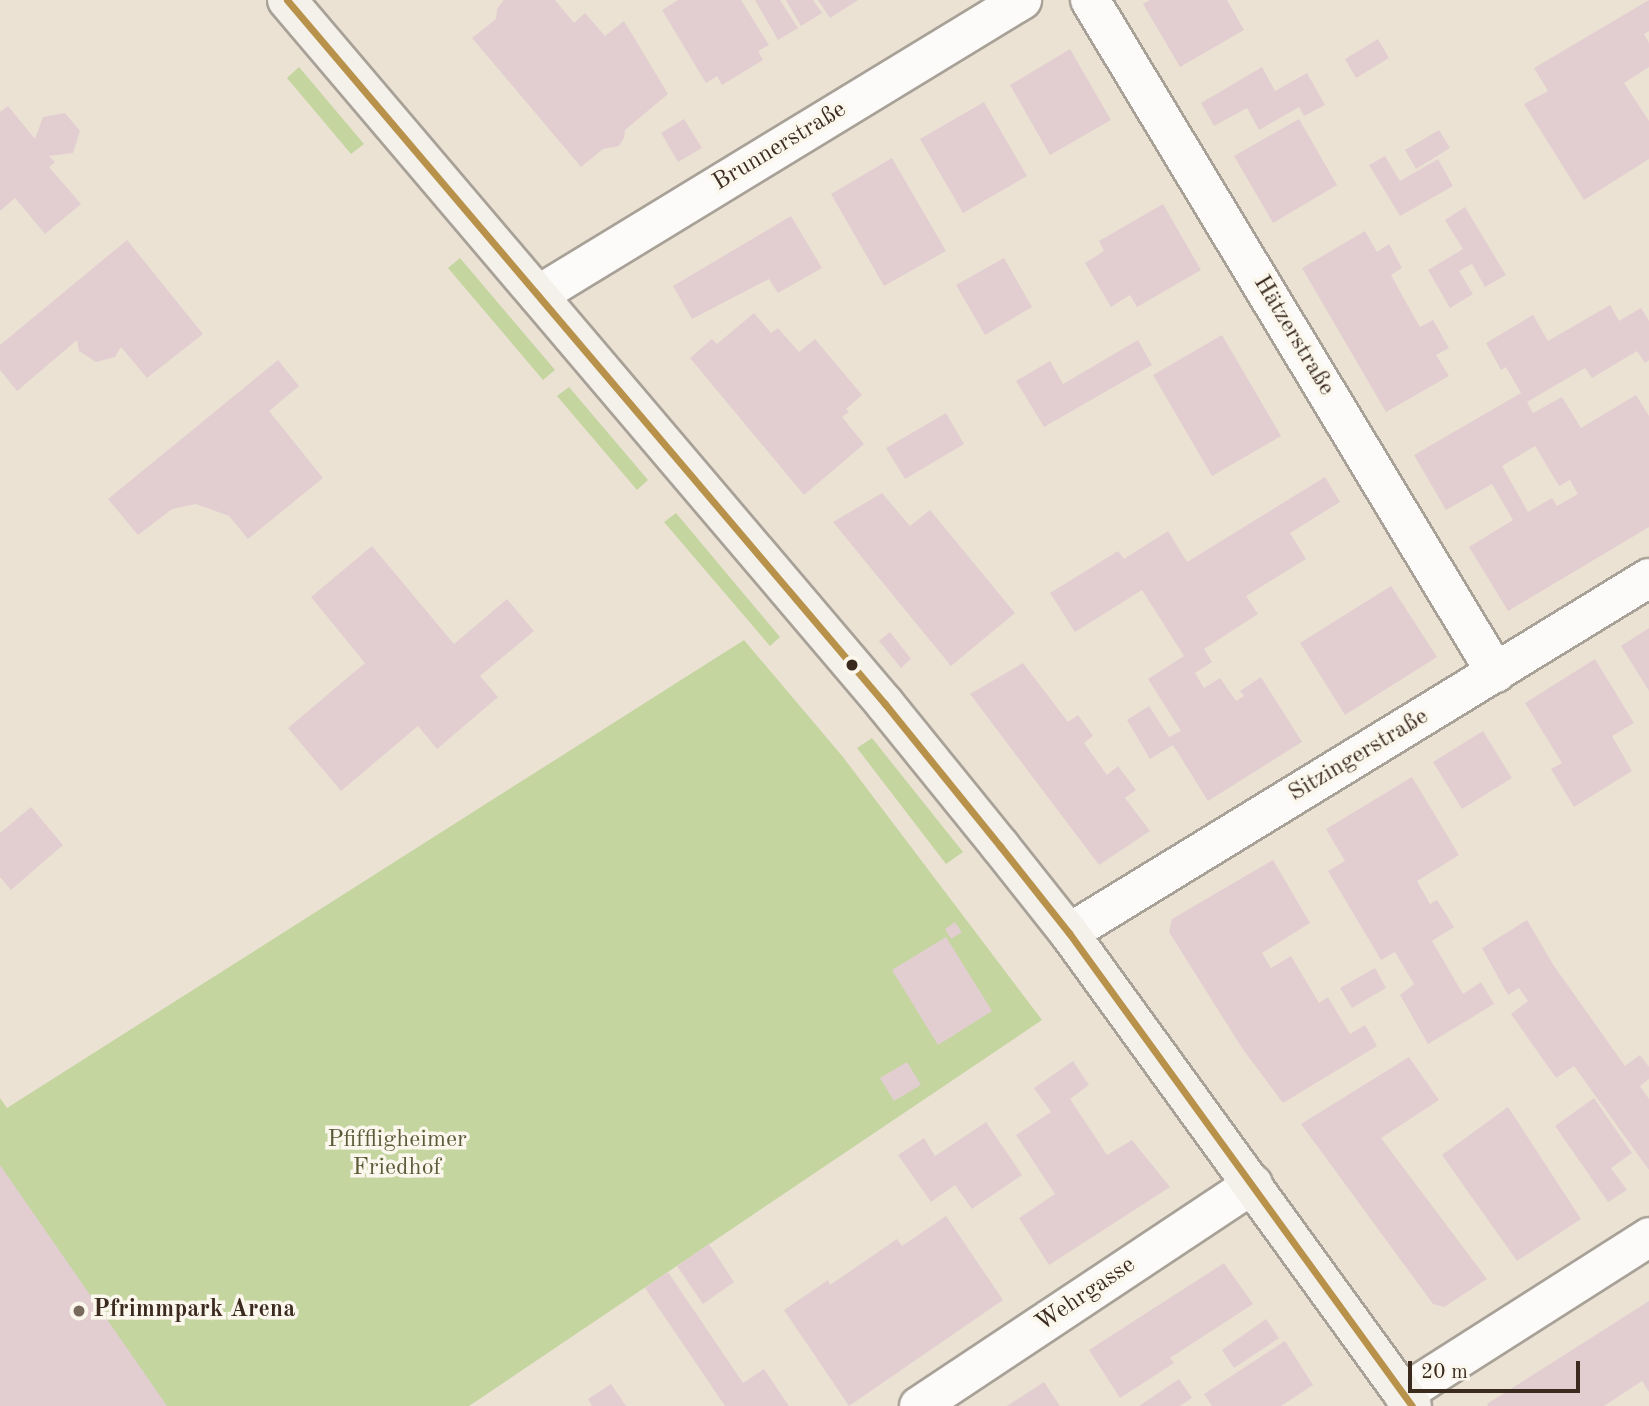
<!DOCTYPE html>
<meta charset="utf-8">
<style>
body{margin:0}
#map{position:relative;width:1649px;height:1406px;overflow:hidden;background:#ebe2d4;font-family:"Old Standard TT",serif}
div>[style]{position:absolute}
.green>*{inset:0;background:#c4d5a0}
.building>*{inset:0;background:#e2ced0}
.roads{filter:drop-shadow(2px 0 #a8a197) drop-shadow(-2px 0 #a8a197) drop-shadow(0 2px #a8a197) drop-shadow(0 -2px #a8a197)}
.street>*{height:38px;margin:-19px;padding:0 19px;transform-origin:19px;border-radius:19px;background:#fcfbf9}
.secondary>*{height:38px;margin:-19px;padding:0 19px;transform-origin:19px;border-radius:19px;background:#f4f0ea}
.bus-1>*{height:7px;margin:-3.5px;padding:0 3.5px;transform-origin:3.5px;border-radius:3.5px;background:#b8924a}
.dots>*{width:19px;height:19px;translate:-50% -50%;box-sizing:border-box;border:4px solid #fbf7ec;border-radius:50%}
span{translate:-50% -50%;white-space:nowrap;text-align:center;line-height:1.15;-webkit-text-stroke:7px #fbf7ec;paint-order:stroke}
.street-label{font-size:24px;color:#3b2a1e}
.park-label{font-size:24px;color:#5b5a38}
.poi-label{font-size:24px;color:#3b2a1e;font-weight:700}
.left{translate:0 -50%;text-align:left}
.scale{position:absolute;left:1408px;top:1361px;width:172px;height:32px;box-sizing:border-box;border:4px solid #3b2a1e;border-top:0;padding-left:9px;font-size:21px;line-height:24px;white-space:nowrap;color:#3b2a1e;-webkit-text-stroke:5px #fbf7ec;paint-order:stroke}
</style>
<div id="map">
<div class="green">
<i style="clip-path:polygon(299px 67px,364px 144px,351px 154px,287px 78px)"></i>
<i style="clip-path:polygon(460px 258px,555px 370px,543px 380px,448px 268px)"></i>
<i style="clip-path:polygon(569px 387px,648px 480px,637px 490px,557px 396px)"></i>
<i style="clip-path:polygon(676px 513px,780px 637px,770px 646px,664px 522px)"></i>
<i style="clip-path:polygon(744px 640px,843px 757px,1042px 1020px,469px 1406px,0 1406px,0 1098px,7px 1108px)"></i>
<i style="clip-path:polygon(872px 738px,963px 852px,946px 864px,857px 748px)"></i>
</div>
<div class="building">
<i style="clip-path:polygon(504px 0,555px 0,574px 23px,585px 13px,605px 36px,624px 21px,668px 94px,625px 130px,624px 138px,619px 146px,603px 149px,581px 167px,472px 38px,496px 19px,497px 9px)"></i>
<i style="clip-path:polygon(678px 0,741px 0,769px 45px,758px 51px,763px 60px,722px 85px,717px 76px,706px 83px,662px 10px)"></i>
<i style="clip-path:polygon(755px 0,780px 0,798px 28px,778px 40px)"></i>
<i style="clip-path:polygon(786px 0,813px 0,822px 13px,801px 26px)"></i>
<i style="clip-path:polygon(818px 0,858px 0,830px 18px)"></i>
<i style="clip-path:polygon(1150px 0,1227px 0,1244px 30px,1180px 67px,1143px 4px)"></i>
<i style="clip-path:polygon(1649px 0,1649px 31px,1644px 34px,1649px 43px,1649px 67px,1624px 83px,1649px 121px,1649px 159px,1584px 200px,1524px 104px,1548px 91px,1534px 68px)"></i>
<i style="clip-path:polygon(1378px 39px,1389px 58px,1356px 78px,1345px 59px)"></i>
<i style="clip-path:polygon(1070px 49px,1111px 120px,1050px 155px,1010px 85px)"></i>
<i style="clip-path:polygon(1262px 67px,1275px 91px,1307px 73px,1325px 105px,1304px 116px,1299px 107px,1259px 130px,1247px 108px,1214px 126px,1201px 103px)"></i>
<i style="clip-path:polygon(984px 102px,1027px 176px,963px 213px,920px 139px)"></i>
<i style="clip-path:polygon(8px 106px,35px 139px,43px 117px,65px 113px,80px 131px,73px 153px,49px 156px,55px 162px,49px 167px,81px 204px,45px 234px,15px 198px,0 211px,0 112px)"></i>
<i style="clip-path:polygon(684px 119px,702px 148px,678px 162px,661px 133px)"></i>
<i style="clip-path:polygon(1299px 119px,1337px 185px,1273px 223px,1234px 156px)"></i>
<i style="clip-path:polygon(1439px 130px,1450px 148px,1416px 169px,1405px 150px)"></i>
<i style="clip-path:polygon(1385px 156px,1400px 181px,1438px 159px,1453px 186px,1400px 216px,1369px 165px)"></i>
<i style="clip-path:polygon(892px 158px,946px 251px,884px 286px,831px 194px)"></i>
<i style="clip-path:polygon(1163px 204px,1201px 270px,1137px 307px,1130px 295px,1111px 307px,1085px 263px,1104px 251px,1099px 241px)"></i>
<i style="clip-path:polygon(1465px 207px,1506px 275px,1485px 287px,1472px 264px,1459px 271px,1473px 294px,1450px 308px,1428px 270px,1463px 249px,1445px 220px)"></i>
<i style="clip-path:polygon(791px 216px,822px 268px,778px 293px,769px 279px,692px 319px,673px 286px)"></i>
<i style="clip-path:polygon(1365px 231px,1377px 252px,1389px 244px,1402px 268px,1391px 275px,1408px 306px,1420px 327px,1433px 320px,1449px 348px,1436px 355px,1449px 376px,1386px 412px,1302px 268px)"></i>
<i style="clip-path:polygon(127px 240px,203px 334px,147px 378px,121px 347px,115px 357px,96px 362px,79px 351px,77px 340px,17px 391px,0 370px,0 345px)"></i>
<i style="clip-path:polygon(1004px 258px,1032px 307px,985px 335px,956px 285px)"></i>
<i style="clip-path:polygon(evenodd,1610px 305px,1619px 321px,1641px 308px,1649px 321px,1649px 360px,1645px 363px,1637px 351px,1592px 378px,1585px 368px,1527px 402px,1533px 413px,1562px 397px,1581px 428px,1636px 395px,1649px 416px,1649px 527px,1508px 611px,1469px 547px,1513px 520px,1492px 484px,1446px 510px,1414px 455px,1521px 393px,1506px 367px,1501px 370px,1486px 343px,1533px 315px,1548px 341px,1610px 305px,1535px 446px,1559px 486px,1570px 480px,1578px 494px,1557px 506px,1552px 498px,1528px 512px,1502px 466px,1535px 446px)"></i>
<i style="clip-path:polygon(754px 313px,771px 333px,778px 328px,799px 352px,815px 339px,862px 395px,846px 409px,849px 412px,842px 417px,864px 444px,804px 495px,690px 358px,712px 339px,717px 344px)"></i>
<i style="clip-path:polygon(1222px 335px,1281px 436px,1212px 476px,1153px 375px)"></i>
<i style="clip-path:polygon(1138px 340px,1152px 365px,1044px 427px,1016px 381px,1050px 361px,1063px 384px)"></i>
<i style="clip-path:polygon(278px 360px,299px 386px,269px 411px,323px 478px,248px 539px,229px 516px,196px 504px,172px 509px,138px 535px,108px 499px)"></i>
<i style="clip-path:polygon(946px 413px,964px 444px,905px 479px,886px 448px)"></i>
<i style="clip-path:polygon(1325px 477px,1340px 502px,1290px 533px,1306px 559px,1246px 596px,1258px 614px,1204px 649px,1212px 662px,1195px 673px,1204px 688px,1220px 678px,1236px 701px,1244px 696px,1240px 691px,1261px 677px,1302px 742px,1208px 801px,1173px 745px,1150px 759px,1127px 720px,1149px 706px,1169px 737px,1181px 731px,1148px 679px,1184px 656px,1142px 590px,1075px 632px,1050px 593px,1118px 551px,1124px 559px,1168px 531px,1187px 562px)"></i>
<i style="clip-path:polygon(882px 493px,910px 526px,930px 510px,1015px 613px,951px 666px,833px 522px)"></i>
<i style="clip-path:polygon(372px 546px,454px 644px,507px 599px,534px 631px,480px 676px,498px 697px,437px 749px,418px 726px,341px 791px,288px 728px,365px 663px,311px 597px)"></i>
<i style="clip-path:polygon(1391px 586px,1437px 657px,1345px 715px,1300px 643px)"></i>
<i style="clip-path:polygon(1649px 628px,1649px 691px,1621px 646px)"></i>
<i style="clip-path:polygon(890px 632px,911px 659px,901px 668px,879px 641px)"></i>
<i style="clip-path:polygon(1595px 659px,1634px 723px,1612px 736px,1632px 771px,1574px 807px,1551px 769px,1562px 763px,1525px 703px)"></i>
<i style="clip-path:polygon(1023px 663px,1068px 722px,1078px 715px,1093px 736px,1084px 743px,1107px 775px,1118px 766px,1136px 790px,1125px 798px,1150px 831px,1099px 865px,970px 694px)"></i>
<i style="clip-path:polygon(1483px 731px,1512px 778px,1462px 809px,1433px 762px)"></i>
<i style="clip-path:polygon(1412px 777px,1459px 855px,1417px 881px,1430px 904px,1437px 900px,1454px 927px,1432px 941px,1463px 994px,1481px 982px,1494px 1004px,1428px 1044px,1400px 995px,1414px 984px,1395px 952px,1381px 960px,1328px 871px,1345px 861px,1326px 829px)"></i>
<i style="clip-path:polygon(31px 807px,63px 845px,11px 890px,0 877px,0 833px)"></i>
<i style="clip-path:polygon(1273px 860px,1310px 923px,1262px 953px,1271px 968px,1291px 956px,1319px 1003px,1328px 997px,1350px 1034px,1365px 1025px,1377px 1046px,1283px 1103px,1242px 1048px,1169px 932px,1172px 919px)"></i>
<i style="clip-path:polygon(1527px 920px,1554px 966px,1625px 1066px,1640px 1055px,1649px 1067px,1649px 1079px,1640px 1086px,1649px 1099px,1649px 1170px,1574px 1066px,1556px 1078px,1511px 1014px,1528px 1001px,1519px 988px,1508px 995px,1482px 948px)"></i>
<i style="clip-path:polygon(955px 922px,962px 932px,951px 939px,945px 929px)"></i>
<i style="clip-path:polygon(946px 937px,992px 1011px,938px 1045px,892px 970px)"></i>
<i style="clip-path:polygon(1375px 968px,1386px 988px,1352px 1008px,1340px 988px)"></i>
<i style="clip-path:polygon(1409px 1057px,1439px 1100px,1381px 1138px,1487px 1279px,1444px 1307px,1433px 1304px,1301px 1124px)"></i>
<i style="clip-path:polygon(1073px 1061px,1089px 1085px,1070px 1099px,1107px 1155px,1132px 1140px,1170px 1187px,1049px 1265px,1019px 1218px,1055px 1194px,1016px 1135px,1051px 1112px,1034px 1088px)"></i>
<i style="clip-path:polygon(907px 1062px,921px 1085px,894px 1101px,880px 1078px)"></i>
<i style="clip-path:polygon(1594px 1098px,1632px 1153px,1611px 1168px,1627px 1190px,1608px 1202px,1555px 1126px)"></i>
<i style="clip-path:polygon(1508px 1107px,1581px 1219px,1517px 1261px,1442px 1155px)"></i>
<i style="clip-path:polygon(986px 1122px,1022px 1175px,972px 1209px,955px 1185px,931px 1202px,898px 1155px,924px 1138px,935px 1156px)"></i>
<i style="clip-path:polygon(0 1165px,167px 1406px,0 1406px)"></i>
<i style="clip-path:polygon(946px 1216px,1003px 1300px,849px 1406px,784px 1310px,828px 1280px,830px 1285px,897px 1239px,902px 1246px)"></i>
<i style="clip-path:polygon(709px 1244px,734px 1282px,703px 1304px,677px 1266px)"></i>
<i style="clip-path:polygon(1224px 1263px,1253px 1304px,1170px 1358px,1174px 1363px,1120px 1398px,1089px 1350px)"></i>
<i style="clip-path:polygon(668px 1272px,743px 1383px,764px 1369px,789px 1406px,725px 1406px,645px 1288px)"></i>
<i style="clip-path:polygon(1649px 1301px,1649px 1392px,1642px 1381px,1604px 1406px,1488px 1406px,1487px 1404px)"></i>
<i style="clip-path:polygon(1266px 1319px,1279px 1338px,1234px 1368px,1222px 1350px)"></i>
<i style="clip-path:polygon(1285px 1341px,1313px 1385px,1281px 1406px,1212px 1406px,1204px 1394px)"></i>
<i style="clip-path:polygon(1179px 1379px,1192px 1398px,1180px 1406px,1139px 1406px)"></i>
<i style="clip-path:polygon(1044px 1382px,1060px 1406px,1007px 1406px)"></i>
<i style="clip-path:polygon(611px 1384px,626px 1406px,592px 1406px,588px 1399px)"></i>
</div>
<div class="roads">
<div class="street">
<i style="left:1090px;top:0;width:786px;rotate:58.9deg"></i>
<i style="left:538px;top:295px;width:567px;rotate:-31.36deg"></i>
<i style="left:1069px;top:933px;width:680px;rotate:-31.47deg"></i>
<i style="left:1403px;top:1394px;width:292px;rotate:-32.5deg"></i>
<i style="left:919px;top:1406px;width:401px;rotate:-33.6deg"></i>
</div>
<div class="secondary">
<i style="left:287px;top:0;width:924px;rotate:49.65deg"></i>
<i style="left:885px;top:704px;width:183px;rotate:51deg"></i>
<i style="left:1000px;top:846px;width:111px;rotate:51.6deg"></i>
<i style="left:1069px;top:933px;width:584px;rotate:54.05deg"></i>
</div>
</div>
<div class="bus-1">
<i style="left:287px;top:0;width:924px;rotate:49.65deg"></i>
<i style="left:885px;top:704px;width:183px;rotate:51deg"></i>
<i style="left:1000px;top:846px;width:111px;rotate:51.6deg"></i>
<i style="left:1069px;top:933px;width:584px;rotate:54.05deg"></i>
</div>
<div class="dots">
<i style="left:852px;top:665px;background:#3b2a1e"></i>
<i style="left:79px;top:1311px;background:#796a5e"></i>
</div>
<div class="street-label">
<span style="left:780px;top:147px;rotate:-31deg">Brunnerstraße</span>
<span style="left:1293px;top:336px;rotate:59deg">Hätzerstraße</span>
<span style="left:1359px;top:756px;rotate:-31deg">Sitzingerstraße</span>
<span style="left:1086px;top:1295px;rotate:-34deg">Wehrgasse</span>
</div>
<div class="park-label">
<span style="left:397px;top:1155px">Pfiffligheimer<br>Friedhof</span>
</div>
<div class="poi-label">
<span class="left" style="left:93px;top:1311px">Pfrimmpark Arena</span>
</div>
<div class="scale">20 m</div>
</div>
